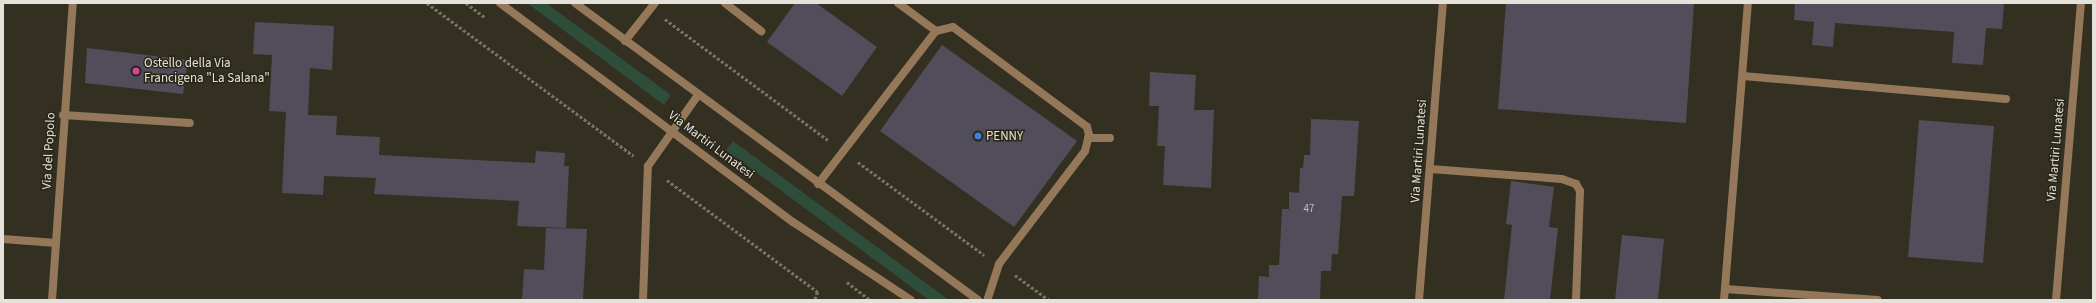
<!DOCTYPE html>
<style>
body{margin:0}
#map{position:relative;width:2096px;height:303px;overflow:hidden;background:#333022;font-family:"Source Sans 3",sans-serif}
div>[style]{position:absolute}
.green>*{inset:0;background:#2f4d3b}
.building>*{inset:0;background:#514d5b}
.path>*{height:2.5px;margin-top:-1.25px;transform-origin:0;background:repeating-linear-gradient(90deg,#757367 0 3px,transparent 0 5px)}
.service>*{height:8px;margin:-4px;padding:0 4px;transform-origin:4px;border-radius:4px;background:#957759}
.minor>*{height:8px;margin:-4px;padding:0 4px;transform-origin:4px;border-radius:4px;background:#957759}
.dots>*{width:11px;height:11px;translate:-50% -50%;box-sizing:border-box;border:2px solid #292618;border-radius:50%}
span{translate:-50% -50%;white-space:nowrap;text-align:center;line-height:1.15;-webkit-text-stroke:3px #292618;paint-order:stroke}
.number-label{font-size:11px;color:#bfbdba}
.number-label span{-webkit-text-stroke-width:0}
.poi-label{font-size:13px;color:#e4e2da}
.left{translate:0 -50%;text-align:left}
.street-label{font-size:13px;color:#e4e2da}
.frame{position:absolute;inset:0;border:4px solid #e4e2da;pointer-events:none}
</style>
<div id="map">
<div class="green">
<i style="clip-path:polygon(527px 3px,546px 3px,671px 95px,664px 105px)"></i>
<i style="clip-path:polygon(733px 141px,949px 300px,929px 300px,726px 150px)"></i>
</div>
<div class="building">
<i style="clip-path:polygon(795px 3px,816px 3px,877px 47px,842px 96px,767px 42px)"></i>
<i style="clip-path:polygon(1506px 3px,1694px 3px,1686px 123px,1498px 109px)"></i>
<i style="clip-path:polygon(1795px 3px,2004px 3px,2002px 29px,1986px 28px,1983px 65px,1952px 63px,1954px 32px,1835px 23px,1833px 47px,1812px 45px,1814px 22px,1794px 20px)"></i>
<i style="clip-path:polygon(255px 22px,334px 26px,332px 70px,310px 68px,308px 115px,337px 116px,336px 135px,380px 137px,379px 155px,535px 163px,536px 151px,565px 153px,564px 166px,569px 166px,566px 228px,517px 226px,519px 201px,374px 194px,376px 178px,324px 176px,323px 195px,282px 193px,286px 112px,269px 111px,272px 55px,253px 54px)"></i>
<i style="clip-path:polygon(942px 45px,1077px 141px,1014px 227px,880px 131px)"></i>
<i style="clip-path:polygon(87px 48px,188px 60px,183px 94px,85px 83px)"></i>
<i style="clip-path:polygon(1150px 72px,1196px 75px,1194px 110px,1214px 110px,1211px 188px,1163px 185px,1165px 146px,1157px 146px,1159px 106px,1149px 106px)"></i>
<i style="clip-path:polygon(1311px 119px,1359px 121px,1354px 196px,1342px 196px,1338px 254px,1332px 254px,1331px 271px,1321px 271px,1320px 300px,1258px 300px,1259px 276px,1269px 277px,1269px 265px,1279px 265px,1282px 209px,1289px 209px,1289px 192px,1299px 193px,1300px 168px,1303px 168px,1304px 155px,1310px 155px)"></i>
<i style="clip-path:polygon(1919px 120px,1994px 126px,1983px 263px,1908px 257px)"></i>
<i style="clip-path:polygon(1511px 181px,1554px 187px,1549px 227px,1558px 228px,1550px 300px,1504px 300px,1512px 225px,1506px 224px)"></i>
<i style="clip-path:polygon(546px 228px,587px 229px,583px 300px,522px 300px,524px 269px,544px 270px)"></i>
<i style="clip-path:polygon(1622px 235px,1664px 239px,1658px 300px,1615px 300px)"></i>
</div>
<div class="path">
<i style="left:427px;top:3px;width:257px;rotate:36.5deg"></i>
<i style="left:466px;top:3px;width:25px;rotate:37deg"></i>
<i style="left:665px;top:19px;width:203px;rotate:36.6deg"></i>
<i style="left:858px;top:162px;width:157px;rotate:36.4deg"></i>
<i style="left:667px;top:180px;width:188px;rotate:36.6deg"></i>
<i style="left:818px;top:292px;width:9px;rotate:111deg"></i>
<i style="left:1015px;top:275px;width:42px;rotate:36.3deg"></i>
<i style="left:847px;top:282px;width:29px;rotate:38deg"></i>
</div>
<div class="service">
<i style="left:725px;top:3px;width:46px;rotate:37.9deg"></i>
<i style="left:898px;top:3px;width:47px;rotate:36.4deg"></i>
<i style="left:63px;top:115px;width:127px;rotate:3.6deg"></i>
<i style="left:1088px;top:138px;width:22px"></i>
<i style="left:1430px;top:169px;width:132px;rotate:4.3deg"></i>
<i style="left:1562px;top:179px;width:15px;rotate:20deg"></i>
<i style="left:1576px;top:184px;width:8px;rotate:60deg"></i>
<i style="left:1580px;top:191px;width:109px;rotate:92.1deg"></i>
<i style="left:818px;top:184px;width:193px;rotate:-52.4deg"></i>
<i style="left:936px;top:31px;width:17px;rotate:-13deg"></i>
<i style="left:953px;top:27px;width:167px;rotate:36.7deg"></i>
<i style="left:1087px;top:127px;width:8px;rotate:76deg"></i>
<i style="left:1089px;top:135px;width:16px;rotate:104deg"></i>
<i style="left:1085px;top:151px;width:142px;rotate:127.3deg"></i>
<i style="left:999px;top:264px;width:38px;rotate:108deg"></i>
<i style="left:3px;top:239px;width:53px;rotate:4.3deg"></i>
<i style="left:643px;top:300px;width:134px;rotate:-87.9deg"></i>
<i style="left:648px;top:166px;width:87px;rotate:-54.8deg"></i>
</div>
<div class="minor">
<i style="left:500px;top:3px;width:366px;rotate:36.8deg"></i>
<i style="left:793px;top:222px;width:141px;rotate:33.5deg"></i>
<i style="left:575px;top:3px;width:501px;rotate:36.39deg"></i>
<i style="left:625px;top:41px;width:48px;rotate:-51.7deg"></i>
<i style="left:1743px;top:76px;width:264px;rotate:5deg"></i>
<i style="left:1725px;top:289px;width:153px;rotate:4.1deg"></i>
<i style="left:52px;top:300px;width:298px;rotate:-86deg"></i>
<i style="left:1419px;top:300px;width:298px;rotate:-85.4deg"></i>
<i style="left:1724px;top:300px;width:298px;rotate:-85.4deg"></i>
<i style="left:2056px;top:300px;width:298px;rotate:-85.2deg"></i>
</div>
<div class="dots">
<i style="left:136px;top:71px;background:#d1479c"></i>
<i style="left:978px;top:136px;background:#3f7fe0"></i>
</div>
<div class="number-label">
<span style="left:1309px;top:209px">47</span>
</div>
<div class="poi-label">
<span class="left" style="left:144px;top:71px">Ostello della Via<br>Francigena "La Salana"</span>
<span class="left" style="left:986px;top:136px">PENNY</span>
</div>
<div class="street-label">
<span style="left:711px;top:145px;rotate:37deg">Via Martiri Lunatesi</span>
<span style="left:2056px;top:150px;rotate:-85deg">Via Martiri Lunatesi</span>
<span style="left:49px;top:151px;rotate:-87deg">Via del Popolo</span>
<span style="left:1419px;top:151px;rotate:-86deg">Via Martiri Lunatesi</span>
</div>
<div class="frame"></div>
</div>
